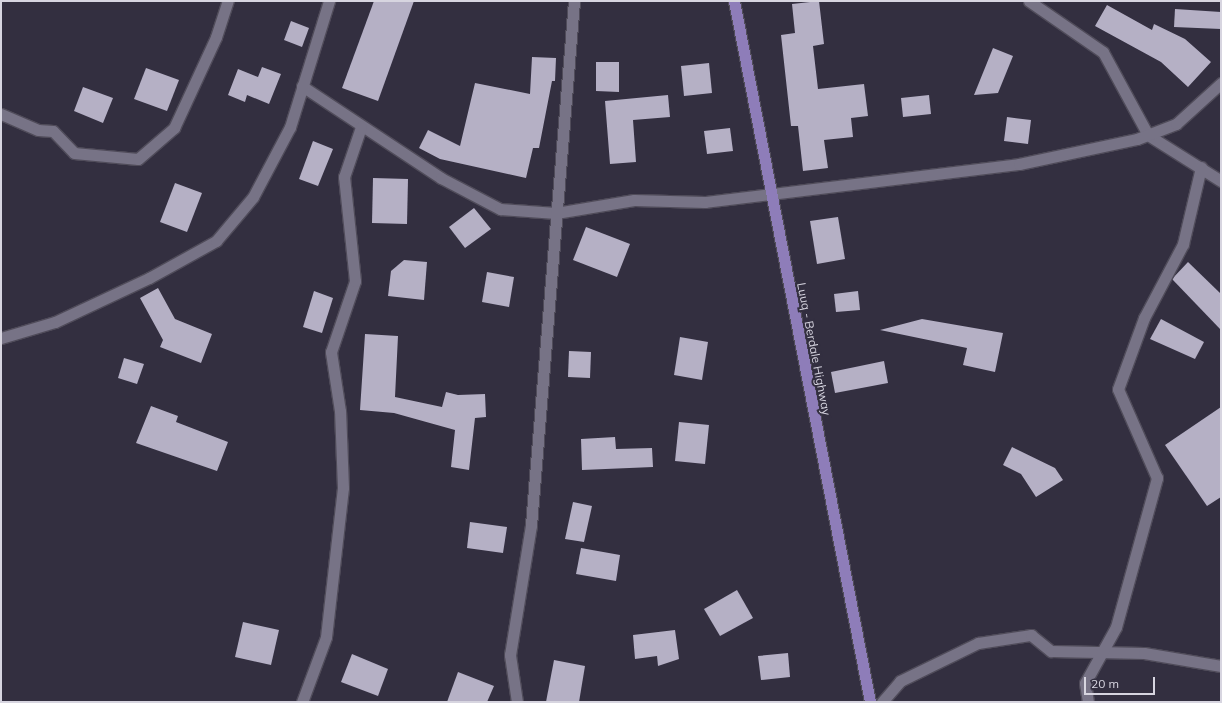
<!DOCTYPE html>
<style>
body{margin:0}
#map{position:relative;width:1222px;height:703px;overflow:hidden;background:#332f40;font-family:Mulish,sans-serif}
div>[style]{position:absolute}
.building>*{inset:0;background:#b5b0c5}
.roads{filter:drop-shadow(1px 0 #504c5a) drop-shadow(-1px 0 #504c5a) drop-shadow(0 1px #504c5a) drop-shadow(0 -1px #504c5a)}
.minor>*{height:11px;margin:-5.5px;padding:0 5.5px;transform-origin:5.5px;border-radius:5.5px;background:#777386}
.primary>*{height:11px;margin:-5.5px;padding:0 5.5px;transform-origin:5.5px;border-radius:5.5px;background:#8e7db9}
span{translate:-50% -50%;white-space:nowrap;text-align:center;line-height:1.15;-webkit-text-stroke:4px #332f40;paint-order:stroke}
.street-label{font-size:12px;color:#d7d5e0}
.frame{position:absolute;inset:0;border:2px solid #d7d5e0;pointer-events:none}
.scale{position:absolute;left:1084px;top:677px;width:71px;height:18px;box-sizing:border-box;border:2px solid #d7d5e0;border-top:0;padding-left:5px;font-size:12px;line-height:14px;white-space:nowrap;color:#d7d5e0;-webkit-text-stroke:3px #332f40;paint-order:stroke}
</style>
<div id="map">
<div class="building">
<i style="clip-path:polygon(374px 1px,414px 1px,378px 101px,342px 88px)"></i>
<i style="clip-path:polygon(819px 1px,824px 44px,813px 46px,818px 89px,864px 84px,868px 116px,851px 118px,853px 137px,824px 140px,828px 168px,803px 171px,798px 126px,791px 126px,781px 35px,795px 33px,792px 4px)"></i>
<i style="clip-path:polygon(1107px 5px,1152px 30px,1154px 24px,1185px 39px,1211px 62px,1188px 87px,1161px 62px,1095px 26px)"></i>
<i style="clip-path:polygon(1175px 9px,1221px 12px,1221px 29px,1174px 27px)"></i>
<i style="clip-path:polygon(291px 21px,309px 28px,302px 47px,284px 40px)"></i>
<i style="clip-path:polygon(993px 48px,1013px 56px,998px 93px,974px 95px)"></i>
<i style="clip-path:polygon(532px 57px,556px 58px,555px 81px,552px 81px,539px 148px,533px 148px,526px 178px,440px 159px,419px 148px,428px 130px,460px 146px,475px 83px,530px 94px)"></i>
<i style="clip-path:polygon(596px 62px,619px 62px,619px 92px,596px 91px)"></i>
<i style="clip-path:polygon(709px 63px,712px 93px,684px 96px,681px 66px)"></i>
<i style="clip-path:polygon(262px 67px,281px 74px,269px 104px,247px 95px,245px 102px,228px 95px,238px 69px,258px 77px)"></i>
<i style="clip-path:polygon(146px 68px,179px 80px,167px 111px,134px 99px)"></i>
<i style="clip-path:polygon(83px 87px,113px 98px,103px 123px,74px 111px)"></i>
<i style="clip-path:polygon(668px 95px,670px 117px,633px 120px,636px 162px,610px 164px,605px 101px)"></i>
<i style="clip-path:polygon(929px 95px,931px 114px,903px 117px,901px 98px)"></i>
<i style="clip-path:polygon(1007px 117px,1031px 120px,1028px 144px,1004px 141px)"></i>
<i style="clip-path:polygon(730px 128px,733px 151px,707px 154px,704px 131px)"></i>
<i style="clip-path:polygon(313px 141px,333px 149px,318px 186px,299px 179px)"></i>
<i style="clip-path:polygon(373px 178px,408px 179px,407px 224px,372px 223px)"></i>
<i style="clip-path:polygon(175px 183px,202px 193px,187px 232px,160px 222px)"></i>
<i style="clip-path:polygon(474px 208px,491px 229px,465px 248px,449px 227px)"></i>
<i style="clip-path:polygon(838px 217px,845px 259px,817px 264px,810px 221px)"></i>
<i style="clip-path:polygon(586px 227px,630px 244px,617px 277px,573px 260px)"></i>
<i style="clip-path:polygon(404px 260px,427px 262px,424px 300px,388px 296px,391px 271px)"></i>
<i style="clip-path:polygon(1188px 262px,1221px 294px,1221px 330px,1172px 279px)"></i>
<i style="clip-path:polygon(487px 272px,514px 277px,509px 307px,482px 302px)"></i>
<i style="clip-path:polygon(158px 288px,175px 319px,212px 334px,201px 363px,160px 347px,163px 340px,140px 298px)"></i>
<i style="clip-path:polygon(314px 291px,333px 298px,322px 333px,303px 327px)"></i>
<i style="clip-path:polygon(858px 291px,860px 310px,836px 312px,834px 294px)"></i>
<i style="clip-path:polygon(922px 319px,1003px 333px,995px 372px,963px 365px,967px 348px,880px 330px)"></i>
<i style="clip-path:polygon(1161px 319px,1204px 342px,1195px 359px,1150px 339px)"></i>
<i style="clip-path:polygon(365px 334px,398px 336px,395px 397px,442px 407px,446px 392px,458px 395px,485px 394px,486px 417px,475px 418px,469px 470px,451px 467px,455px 430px,394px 413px,360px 410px)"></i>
<i style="clip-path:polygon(680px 337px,708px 342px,702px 380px,674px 375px)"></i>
<i style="clip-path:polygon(569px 351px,591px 352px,590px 378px,568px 377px)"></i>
<i style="clip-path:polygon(124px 358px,144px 364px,137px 384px,118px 378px)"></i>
<i style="clip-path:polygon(884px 361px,888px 383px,835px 393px,831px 372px)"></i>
<i style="clip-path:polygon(151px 406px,178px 416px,176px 422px,228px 442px,217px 471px,136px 443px)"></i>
<i style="clip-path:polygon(1221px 407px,1221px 497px,1207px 506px,1165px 445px)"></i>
<i style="clip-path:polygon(679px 422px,709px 425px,705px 464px,675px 461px)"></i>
<i style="clip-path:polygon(615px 437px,616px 449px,652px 448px,653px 467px,582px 470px,581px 439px)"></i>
<i style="clip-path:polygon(1012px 447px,1055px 468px,1063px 480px,1036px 497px,1021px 474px,1003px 465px)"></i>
<i style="clip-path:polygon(573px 502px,592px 506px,584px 542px,565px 539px)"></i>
<i style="clip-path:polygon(470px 522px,507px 527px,503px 553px,467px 548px)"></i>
<i style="clip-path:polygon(581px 548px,620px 555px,616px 581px,576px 574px)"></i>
<i style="clip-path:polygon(737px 590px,753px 618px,720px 636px,704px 609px)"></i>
<i style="clip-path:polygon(243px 622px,279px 630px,271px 665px,235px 657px)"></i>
<i style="clip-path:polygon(675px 630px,679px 659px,658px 666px,657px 656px,635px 659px,633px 635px)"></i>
<i style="clip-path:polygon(788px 653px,790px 677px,761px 680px,758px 656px)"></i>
<i style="clip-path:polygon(352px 654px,388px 669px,378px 696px,341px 682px)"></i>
<i style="clip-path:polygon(554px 660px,585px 666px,579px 702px,546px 702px)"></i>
<i style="clip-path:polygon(458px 672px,494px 686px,487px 702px,447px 702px)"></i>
</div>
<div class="roads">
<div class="minor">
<i style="left:1029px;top:1px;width:90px;rotate:34.6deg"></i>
<i style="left:1103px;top:52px;width:94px;rotate:61.5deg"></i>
<i style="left:1148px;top:135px;width:86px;rotate:32.2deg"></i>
<i style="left:302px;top:86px;width:167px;rotate:33.5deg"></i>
<i style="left:441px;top:178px;width:67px;rotate:27.7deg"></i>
<i style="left:500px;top:209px;width:56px;rotate:4.1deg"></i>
<i style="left:556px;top:213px;width:79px;rotate:-9.5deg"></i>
<i style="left:634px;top:200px;width:71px;rotate:1.6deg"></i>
<i style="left:705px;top:202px;width:316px;rotate:-6.9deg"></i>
<i style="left:1019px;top:164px;width:121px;rotate:-12deg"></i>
<i style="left:1137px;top:139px;width:42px;rotate:-21deg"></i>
<i style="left:1176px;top:124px;width:61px;rotate:-42.3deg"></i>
<i style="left:1px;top:114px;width:40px;rotate:23.4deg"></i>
<i style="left:38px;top:130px;width:15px;rotate:4deg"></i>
<i style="left:53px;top:131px;width:30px;rotate:46deg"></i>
<i style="left:74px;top:153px;width:64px;rotate:5.4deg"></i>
<i style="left:138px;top:159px;width:48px;rotate:-40.7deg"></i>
<i style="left:174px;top:128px;width:100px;rotate:-65.2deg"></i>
<i style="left:216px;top:37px;width:38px;rotate:-72deg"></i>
<i style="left:1px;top:338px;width:56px;rotate:-16.5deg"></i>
<i style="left:55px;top:322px;width:104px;rotate:-25.1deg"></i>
<i style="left:149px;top:278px;width:77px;rotate:-28.9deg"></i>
<i style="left:216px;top:241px;width:57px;rotate:-49.9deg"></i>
<i style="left:253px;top:197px;width:79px;rotate:-62.1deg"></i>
<i style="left:290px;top:127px;width:132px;rotate:-72.8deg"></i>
<i style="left:302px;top:702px;width:69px;rotate:-69.7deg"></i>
<i style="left:326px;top:637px;width:150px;rotate:-83.5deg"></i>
<i style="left:343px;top:488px;width:77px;rotate:-92.2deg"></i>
<i style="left:340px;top:411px;width:60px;rotate:-98.7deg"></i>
<i style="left:331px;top:352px;width:75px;rotate:-71.3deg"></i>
<i style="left:355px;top:281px;width:105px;rotate:-96deg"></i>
<i style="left:344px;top:177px;width:53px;rotate:-71.2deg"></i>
<i style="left:517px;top:702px;width:48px;rotate:-98.5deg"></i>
<i style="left:510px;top:655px;width:132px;rotate:-80.8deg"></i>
<i style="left:531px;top:525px;width:526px;rotate:-85.31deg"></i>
<i style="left:882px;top:702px;width:28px;rotate:-49deg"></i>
<i style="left:900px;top:681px;width:87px;rotate:-26deg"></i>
<i style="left:978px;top:643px;width:54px;rotate:-8.6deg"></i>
<i style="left:1031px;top:635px;width:26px;rotate:39deg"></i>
<i style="left:1051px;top:651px;width:93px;rotate:1.2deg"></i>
<i style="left:1144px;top:653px;width:78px;rotate:9.6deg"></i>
<i style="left:1088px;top:702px;width:19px;rotate:-99deg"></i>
<i style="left:1085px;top:683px;width:64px;rotate:-61deg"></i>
<i style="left:1116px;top:627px;width:155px;rotate:-74.6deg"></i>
<i style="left:1157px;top:478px;width:97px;rotate:-113.7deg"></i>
<i style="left:1118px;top:389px;width:76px;rotate:-69.9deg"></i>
<i style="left:1144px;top:318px;width:84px;rotate:-62.2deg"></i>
<i style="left:1183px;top:244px;width:79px;rotate:-76.8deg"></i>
</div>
<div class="primary">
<i style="left:734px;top:1px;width:714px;rotate:79.02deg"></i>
</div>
</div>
<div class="street-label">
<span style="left:814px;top:349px;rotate:79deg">Luuq - Berdale Highway</span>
</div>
<div class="frame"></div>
<div class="scale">20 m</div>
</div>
